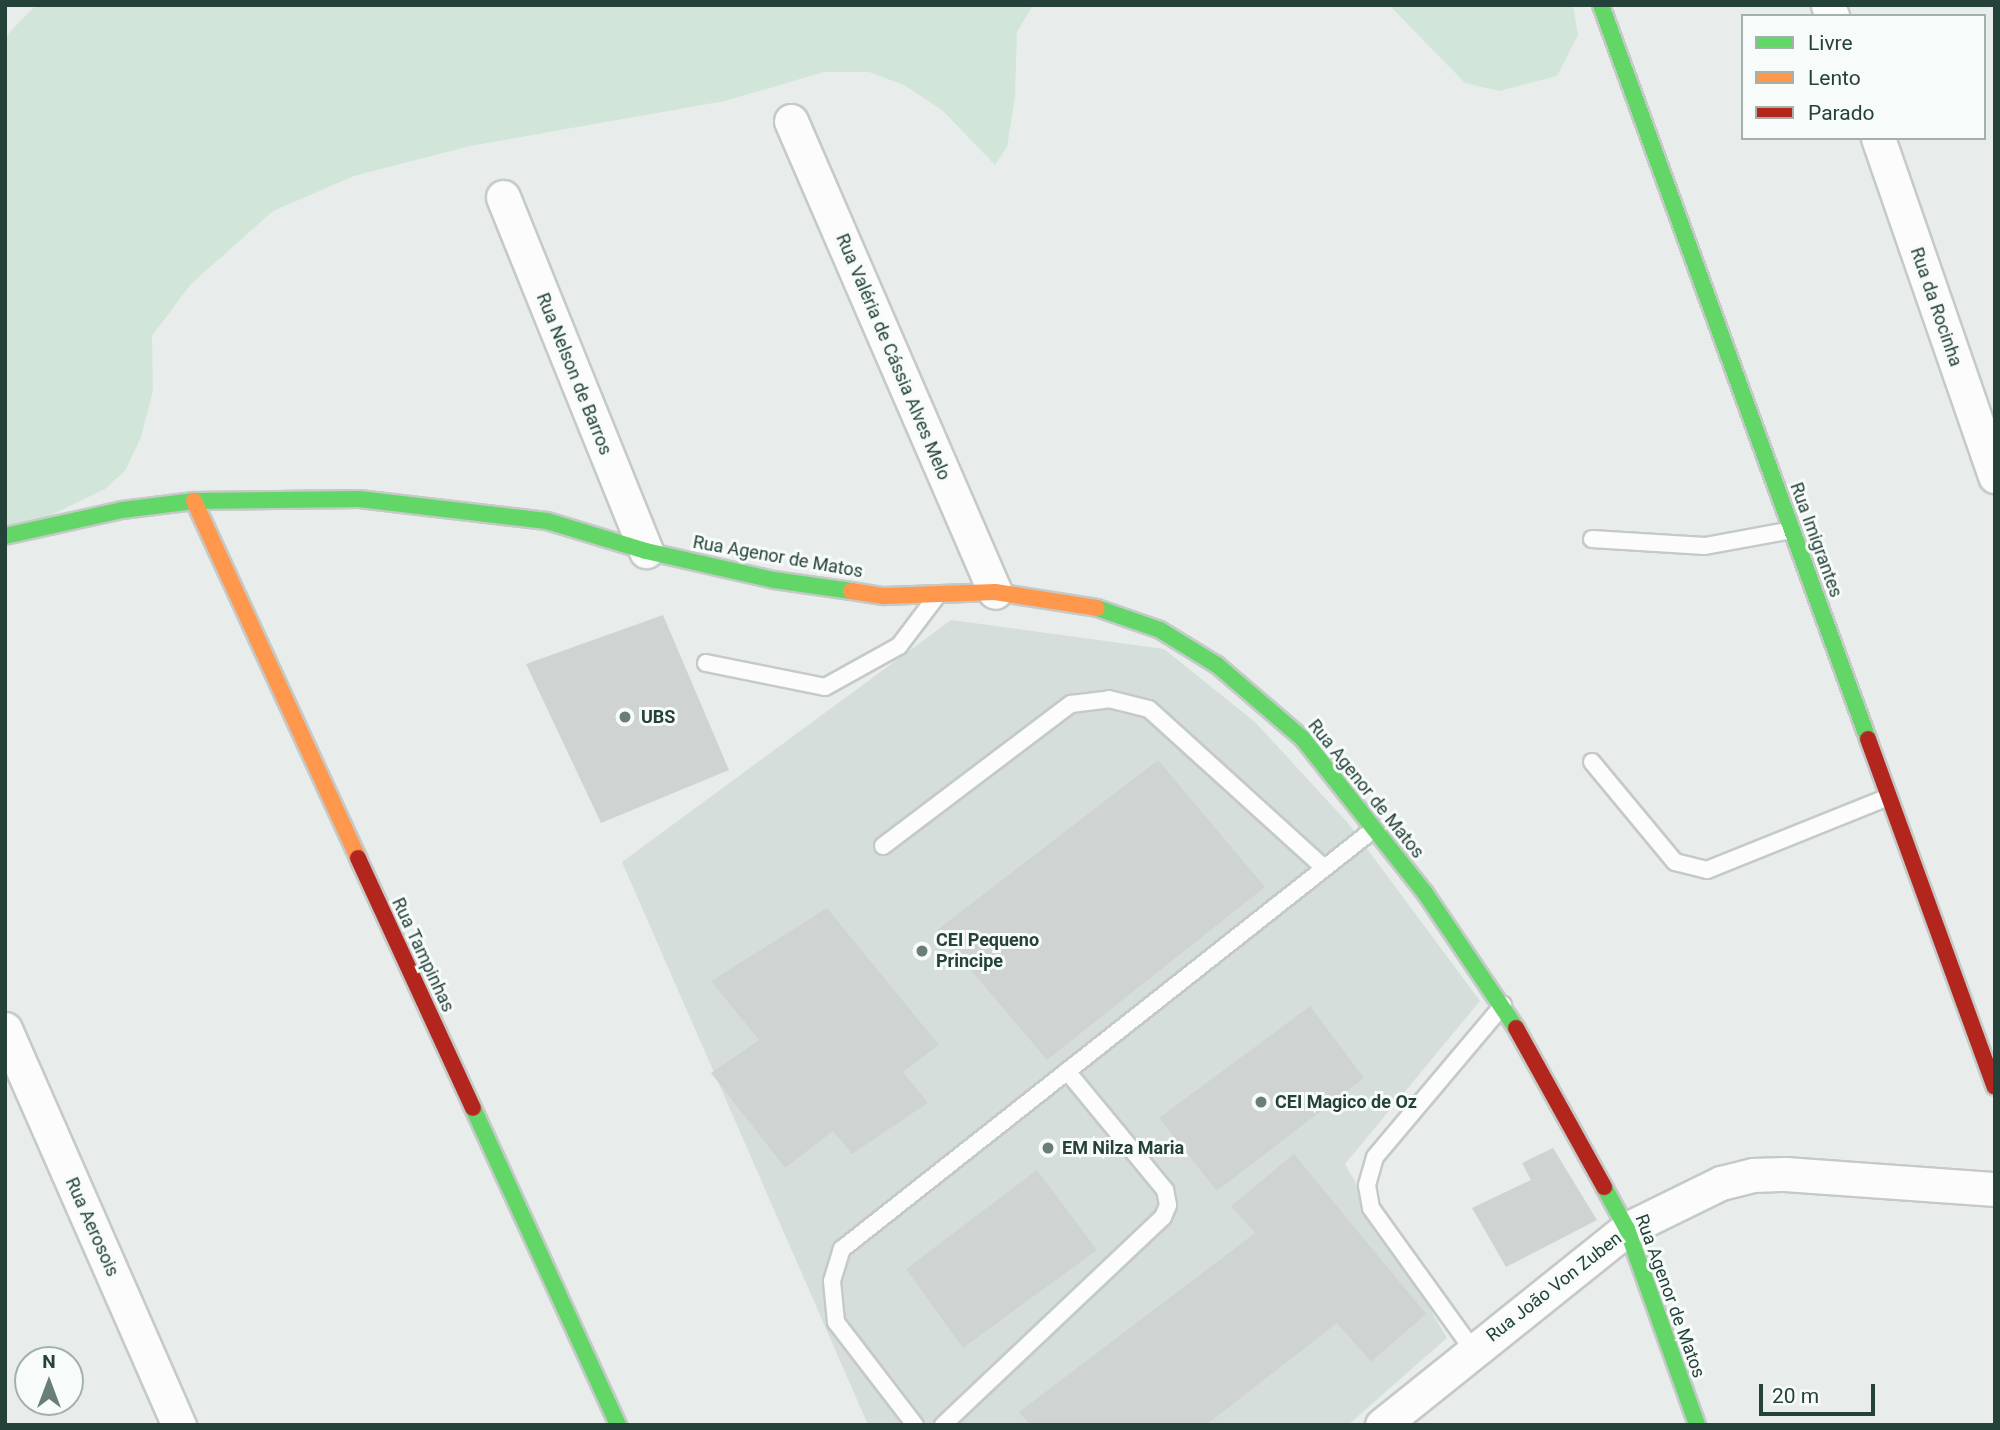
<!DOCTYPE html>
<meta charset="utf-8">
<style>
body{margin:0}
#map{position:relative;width:2000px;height:1430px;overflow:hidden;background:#e8edeb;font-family:Roboto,sans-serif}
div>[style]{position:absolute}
.built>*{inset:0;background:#d6dedb}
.green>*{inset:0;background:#d1e6d8}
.building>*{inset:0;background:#cfd4d2}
.roads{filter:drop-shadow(2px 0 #c5cac8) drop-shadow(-2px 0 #c5cac8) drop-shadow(0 2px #c5cac8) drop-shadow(0 -2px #c5cac8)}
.lane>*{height:16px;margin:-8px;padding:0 8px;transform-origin:8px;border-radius:8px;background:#fcfcfc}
.street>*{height:33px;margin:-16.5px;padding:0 16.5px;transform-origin:16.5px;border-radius:16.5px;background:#fcfcfc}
.fast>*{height:16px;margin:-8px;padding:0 8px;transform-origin:8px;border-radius:8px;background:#63d668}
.slow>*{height:16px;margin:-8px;padding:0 8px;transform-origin:8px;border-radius:8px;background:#ff974d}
.jam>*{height:16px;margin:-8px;padding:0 8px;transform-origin:8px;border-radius:8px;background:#b3261e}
.dots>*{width:19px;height:19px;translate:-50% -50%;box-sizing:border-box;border:4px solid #f7fbf9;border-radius:50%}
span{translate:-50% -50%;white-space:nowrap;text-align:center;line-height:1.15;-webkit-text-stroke:6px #f7fbf9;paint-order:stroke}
.street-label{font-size:18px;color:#24423a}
.poi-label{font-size:18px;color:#24423a;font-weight:700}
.left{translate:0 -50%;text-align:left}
.frame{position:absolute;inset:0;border:7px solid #24423a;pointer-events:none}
.legend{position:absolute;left:1741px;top:14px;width:245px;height:126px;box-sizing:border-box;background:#f7fbf9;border:2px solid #a3b1ad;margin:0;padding:9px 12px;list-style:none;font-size:21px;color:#24423a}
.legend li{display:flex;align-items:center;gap:14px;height:35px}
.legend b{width:35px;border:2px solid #a3b1ad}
.north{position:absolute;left:14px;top:1346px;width:70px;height:70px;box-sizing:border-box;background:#f7fbf9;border:2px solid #a3b1ad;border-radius:50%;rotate:0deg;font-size:19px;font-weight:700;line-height:28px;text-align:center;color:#24423a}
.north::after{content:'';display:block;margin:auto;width:24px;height:32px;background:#697e78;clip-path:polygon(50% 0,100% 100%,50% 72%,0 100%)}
.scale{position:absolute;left:1759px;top:1384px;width:116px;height:32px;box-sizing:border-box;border:4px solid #24423a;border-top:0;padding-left:9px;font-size:21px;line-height:24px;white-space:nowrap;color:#24423a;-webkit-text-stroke:5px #f7fbf9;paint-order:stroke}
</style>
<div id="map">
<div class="built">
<i style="clip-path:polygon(951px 620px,1164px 649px,1255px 722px,1348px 823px,1480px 1001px,1345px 1164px,1447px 1338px,1348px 1425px,868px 1425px,622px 862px)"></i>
</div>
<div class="green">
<i style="clip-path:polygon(36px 5px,1033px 5px,1017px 32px,1015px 97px,1007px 147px,995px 165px,942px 110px,904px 85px,869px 72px,824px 72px,725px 101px,470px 146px,354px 176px,273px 211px,191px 284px,152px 336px,153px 391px,141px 437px,125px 471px,105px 489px,35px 523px,5px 529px,5px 37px)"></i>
<i style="clip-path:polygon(1389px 5px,1573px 5px,1578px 35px,1557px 76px,1499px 91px,1465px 83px)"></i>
</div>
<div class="building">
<i style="clip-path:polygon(663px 615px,729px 770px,601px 823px,526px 664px)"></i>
<i style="clip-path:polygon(1158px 760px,1265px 887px,1047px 1060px,937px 930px)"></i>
<i style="clip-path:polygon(827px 908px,939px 1045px,903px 1072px,928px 1103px,852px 1154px,833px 1131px,785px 1168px,711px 1073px,759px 1040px,711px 981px)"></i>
<i style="clip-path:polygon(1310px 1006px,1364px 1078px,1217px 1191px,1159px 1118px)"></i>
<i style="clip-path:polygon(1553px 1148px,1597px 1220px,1506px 1267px,1472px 1208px,1531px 1180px,1522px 1163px)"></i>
<i style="clip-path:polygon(1294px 1154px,1426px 1314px,1371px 1362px,1337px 1323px,1206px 1425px,1031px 1425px,1019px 1412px,1255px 1233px,1231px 1206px)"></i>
<i style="clip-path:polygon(1037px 1170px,1097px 1250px,963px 1348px,906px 1269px)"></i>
</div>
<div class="roads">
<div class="lane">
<i style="left:1592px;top:539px;width:113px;rotate:3.5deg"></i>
<i style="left:1705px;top:546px;width:88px;rotate:-10.4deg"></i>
<i style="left:706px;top:663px;width:121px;rotate:11.4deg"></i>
<i style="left:825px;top:687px;width:85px;rotate:-29deg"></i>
<i style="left:899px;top:646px;width:61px;rotate:-52.9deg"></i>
<i style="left:1592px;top:762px;width:130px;rotate:50.3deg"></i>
<i style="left:1675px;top:862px;width:33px;rotate:14deg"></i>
<i style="left:1707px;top:870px;width:196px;rotate:-21.9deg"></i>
<i style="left:883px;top:846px;width:236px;rotate:-37.1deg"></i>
<i style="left:1071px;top:704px;width:38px;rotate:-7deg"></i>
<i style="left:1109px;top:699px;width:41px;rotate:14deg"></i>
<i style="left:1149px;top:709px;width:235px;rotate:42.2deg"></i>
<i style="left:1473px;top:1350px;width:175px;rotate:-125.7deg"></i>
<i style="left:1371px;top:1208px;width:23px;rotate:-100deg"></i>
<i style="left:1367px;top:1185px;width:29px;rotate:-74deg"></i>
<i style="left:1375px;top:1157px;width:199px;rotate:-49.9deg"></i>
<i style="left:915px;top:1425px;width:130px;rotate:-127.5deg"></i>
<i style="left:836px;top:1322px;width:41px;rotate:-95.6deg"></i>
<i style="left:832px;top:1281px;width:34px;rotate:-73deg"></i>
<i style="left:842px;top:1249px;width:678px;rotate:-38.29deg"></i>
<i style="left:943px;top:1425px;width:303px;rotate:-43.4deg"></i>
<i style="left:1163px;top:1217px;width:13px;rotate:-67deg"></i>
<i style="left:1168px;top:1205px;width:15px;rotate:-101deg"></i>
<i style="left:1165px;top:1190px;width:154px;rotate:-129.5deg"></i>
</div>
<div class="street">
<i style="left:1828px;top:5px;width:12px;rotate:70deg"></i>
<i style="left:791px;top:121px;width:513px;rotate:66.58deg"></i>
<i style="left:1878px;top:138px;width:358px;rotate:70.9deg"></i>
<i style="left:503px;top:197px;width:382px;rotate:68deg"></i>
<i style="left:5px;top:1029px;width:433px;rotate:66.3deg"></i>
<i style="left:1382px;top:1425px;width:314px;rotate:-38.7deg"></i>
<i style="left:1627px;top:1229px;width:105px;rotate:-26.1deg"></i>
<i style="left:1721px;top:1183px;width:33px;rotate:-14deg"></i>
<i style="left:1753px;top:1175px;width:32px;rotate:-2deg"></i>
<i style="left:1785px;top:1174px;width:211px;rotate:4.1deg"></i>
</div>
<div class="fast">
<i style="left:1601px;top:5px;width:781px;rotate:70.01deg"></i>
<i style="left:5px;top:536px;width:120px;rotate:-12.5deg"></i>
<i style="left:122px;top:510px;width:73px;rotate:-7.1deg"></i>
<i style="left:194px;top:501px;width:165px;rotate:-0.7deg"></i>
<i style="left:359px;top:499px;width:189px;rotate:6.7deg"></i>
<i style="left:547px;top:521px;width:103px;rotate:16.9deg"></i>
<i style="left:646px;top:551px;width:131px;rotate:12.8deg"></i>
<i style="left:774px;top:580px;width:78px;rotate:8.1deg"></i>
<i style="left:1097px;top:608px;width:67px;rotate:19.2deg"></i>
<i style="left:1160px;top:630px;width:67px;rotate:31.6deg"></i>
<i style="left:1217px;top:665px;width:113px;rotate:40.7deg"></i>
<i style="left:1303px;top:739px;width:196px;rotate:51.6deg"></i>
<i style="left:1425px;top:893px;width:163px;rotate:56deg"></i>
<i style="left:473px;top:1108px;width:349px;rotate:65.4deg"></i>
<i style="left:1604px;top:1187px;width:48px;rotate:61.3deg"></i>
<i style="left:1627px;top:1229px;width:208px;rotate:70.3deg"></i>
</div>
<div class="slow">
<i style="left:194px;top:501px;width:393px;rotate:65.3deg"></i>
<i style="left:851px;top:591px;width:33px;rotate:9deg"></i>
<i style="left:884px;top:596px;width:111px;rotate:-2.1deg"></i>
<i style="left:995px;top:592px;width:103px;rotate:8.9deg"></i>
</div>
<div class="jam">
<i style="left:1868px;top:739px;width:370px;rotate:70deg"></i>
<i style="left:358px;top:858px;width:275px;rotate:65.3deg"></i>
<i style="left:1516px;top:1028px;width:182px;rotate:61deg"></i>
</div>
</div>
<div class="dots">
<i style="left:625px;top:717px;background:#697e78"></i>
<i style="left:922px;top:951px;background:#697e78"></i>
<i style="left:1261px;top:1102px;background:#697e78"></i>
<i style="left:1048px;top:1148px;background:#697e78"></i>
</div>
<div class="street-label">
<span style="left:1936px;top:307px;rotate:71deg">Rua da Rocinha</span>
<span style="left:893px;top:357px;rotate:67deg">Rua Valéria de Cássia Alves Melo</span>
<span style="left:574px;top:374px;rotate:68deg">Rua Nelson de Barros</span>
<span style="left:1816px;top:540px;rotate:70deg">Rua Imigrantes</span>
<span style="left:778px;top:557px;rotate:10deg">Rua Agenor de Matos</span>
<span style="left:1366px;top:789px;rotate:51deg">Rua Agenor de Matos</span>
<span style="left:423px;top:955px;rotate:65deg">Rua Tampinhas</span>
<span style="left:92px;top:1227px;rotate:66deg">Rua Aerosois</span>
<span style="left:1554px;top:1287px;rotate:-38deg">Rua João Von Zuben</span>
<span style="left:1670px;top:1296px;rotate:70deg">Rua Agenor de Matos</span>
</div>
<div class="poi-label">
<span class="left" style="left:641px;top:717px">UBS</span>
<span class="left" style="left:936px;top:951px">CEI Pequeno<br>Principe</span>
<span class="left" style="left:1275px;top:1102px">CEI Magico de Oz</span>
<span class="left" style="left:1062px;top:1148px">EM Nilza Maria</span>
</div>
<div class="frame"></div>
<ul class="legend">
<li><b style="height:9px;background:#63d668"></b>Livre</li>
<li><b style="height:9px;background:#ff974d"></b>Lento</li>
<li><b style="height:9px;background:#b3261e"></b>Parado</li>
</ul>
<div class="north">N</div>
<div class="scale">20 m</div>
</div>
